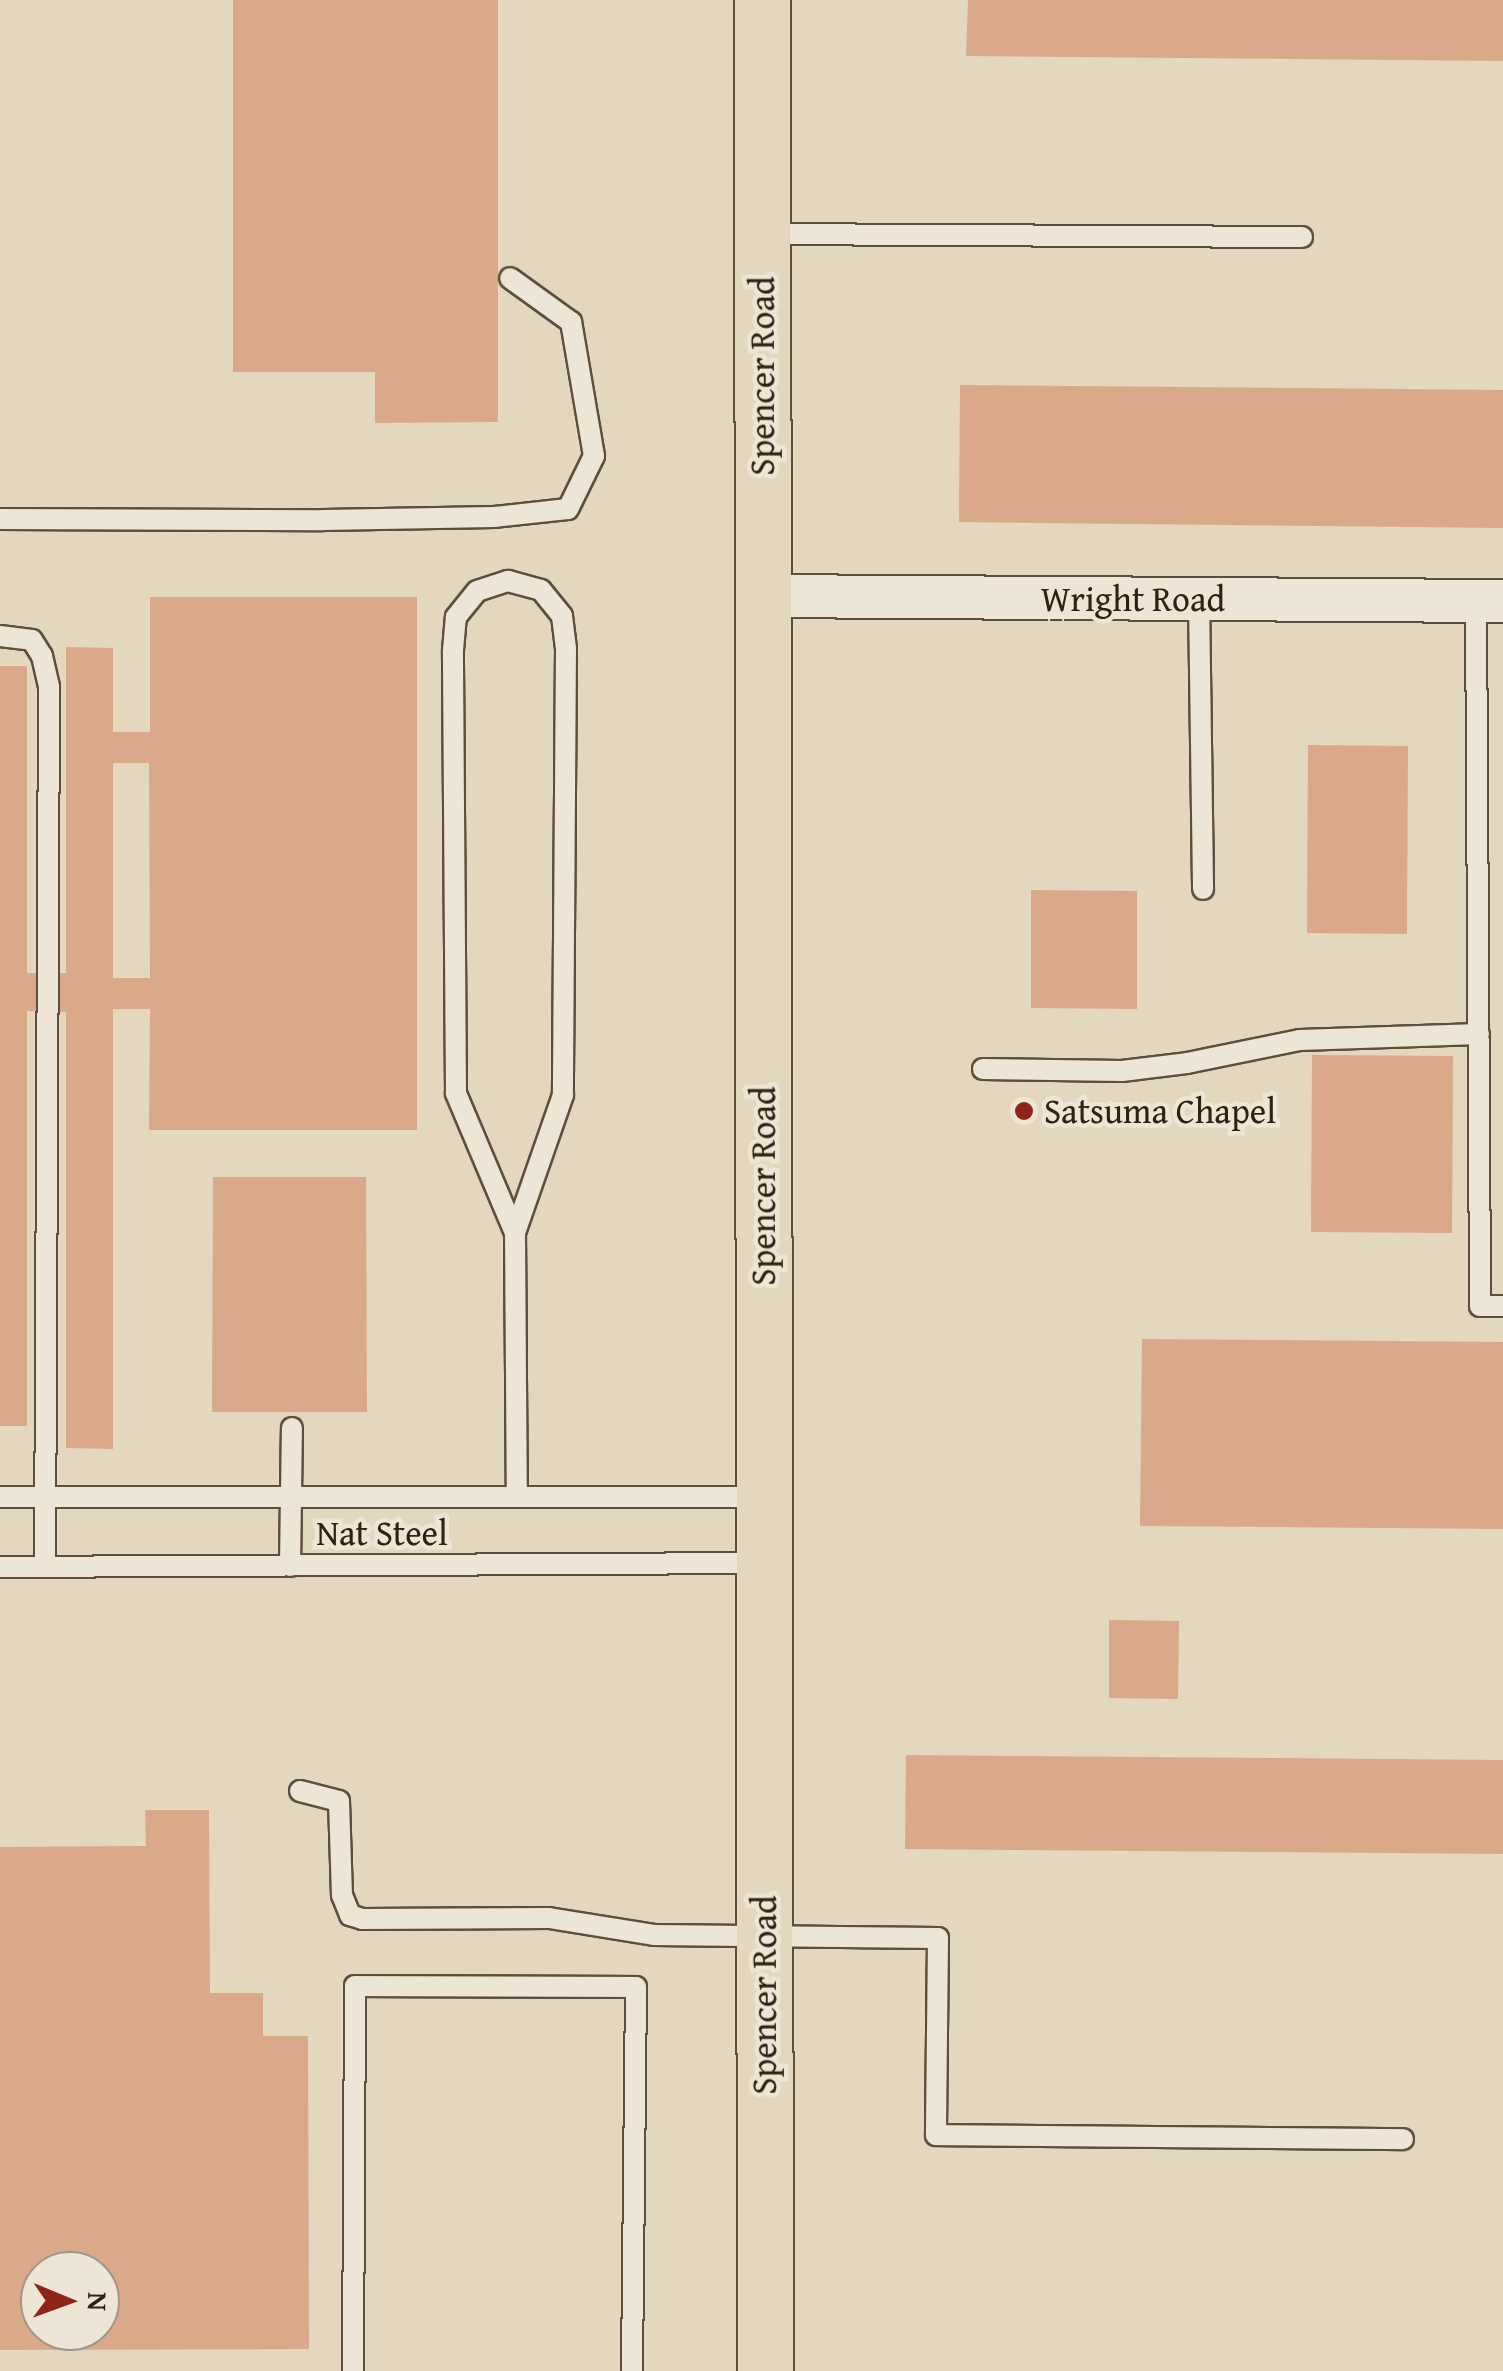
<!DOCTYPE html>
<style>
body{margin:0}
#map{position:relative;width:1503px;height:2371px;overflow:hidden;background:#e3d7be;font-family:"Gentium Book Plus",serif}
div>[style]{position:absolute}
.building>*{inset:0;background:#d9a98a}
.roads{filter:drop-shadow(2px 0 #5e4e3c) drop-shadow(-2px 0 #5e4e3c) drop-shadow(0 2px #5e4e3c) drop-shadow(0 -2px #5e4e3c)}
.lane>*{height:20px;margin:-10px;padding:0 10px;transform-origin:10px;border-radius:10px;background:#ede5d5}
.street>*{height:42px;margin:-21px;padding:0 21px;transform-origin:21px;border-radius:21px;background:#ede5d5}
.primary>*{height:55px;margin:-27.5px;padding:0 27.5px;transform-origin:27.5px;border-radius:27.5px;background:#e3d7be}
.dots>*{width:28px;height:28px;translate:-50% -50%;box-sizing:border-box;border:5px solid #ede5d5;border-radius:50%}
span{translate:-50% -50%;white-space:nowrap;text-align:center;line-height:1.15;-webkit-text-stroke:9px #ede5d5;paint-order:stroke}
.street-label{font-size:35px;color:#322110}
.poi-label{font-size:35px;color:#322110}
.left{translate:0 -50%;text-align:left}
.north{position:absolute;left:20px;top:2251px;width:100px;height:100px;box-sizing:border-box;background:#ede5d5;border:2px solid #a29786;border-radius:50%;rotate:91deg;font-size:28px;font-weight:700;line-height:40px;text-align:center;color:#322110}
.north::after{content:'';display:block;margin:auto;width:35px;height:45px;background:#8f2418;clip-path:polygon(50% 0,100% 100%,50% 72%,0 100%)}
</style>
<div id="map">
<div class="building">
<i style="clip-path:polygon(233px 0,498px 0,498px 422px,375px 423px,375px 372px,233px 372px)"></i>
<i style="clip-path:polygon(968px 0,1503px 0,1503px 61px,966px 56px)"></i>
<i style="clip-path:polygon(960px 385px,1503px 390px,1503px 528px,959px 522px)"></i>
<i style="clip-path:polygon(evenodd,150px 597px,417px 597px,417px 1130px,149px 1130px,150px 1009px,113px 1009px,113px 1449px,66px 1448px,66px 1012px,27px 1011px,27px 1426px,0 1426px,0 666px,27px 666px,27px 973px,66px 973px,66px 647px,113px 648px,113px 732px,150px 732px,150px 597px,113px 763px,149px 763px,150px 978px,113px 978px,113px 763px)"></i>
<i style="clip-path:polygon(1308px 745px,1408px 746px,1407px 934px,1307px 933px)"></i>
<i style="clip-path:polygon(1031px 890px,1137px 891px,1137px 1009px,1031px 1008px)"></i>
<i style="clip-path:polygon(1312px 1055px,1453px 1056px,1452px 1233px,1311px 1232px)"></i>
<i style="clip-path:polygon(213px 1177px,366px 1177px,367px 1412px,212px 1412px)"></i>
<i style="clip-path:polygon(1142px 1339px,1503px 1342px,1503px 1529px,1140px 1526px)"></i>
<i style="clip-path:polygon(1109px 1620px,1179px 1621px,1178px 1699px,1109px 1698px)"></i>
<i style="clip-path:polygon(906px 1755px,1503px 1760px,1503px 1854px,905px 1849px)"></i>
<i style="clip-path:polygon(evenodd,145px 1810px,209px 1810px,210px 1993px,263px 1993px,263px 2036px,308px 2036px,309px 2349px,0 2350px,0 1847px,146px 1846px,145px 1810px,40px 2271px,100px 2271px,100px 2331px,40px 2331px,40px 2271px)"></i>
</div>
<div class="roads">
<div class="lane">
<i style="left:764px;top:234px;width:538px;rotate:0.32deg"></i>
<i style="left:0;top:519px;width:323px;rotate:0.2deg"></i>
<i style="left:323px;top:520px;width:171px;rotate:-1deg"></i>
<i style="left:494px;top:517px;width:74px;rotate:-6.2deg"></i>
<i style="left:568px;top:509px;width:59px;rotate:-63.9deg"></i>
<i style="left:594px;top:456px;width:136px;rotate:-99.7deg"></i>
<i style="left:571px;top:322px;width:75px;rotate:-144.2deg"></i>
<i style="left:1199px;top:599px;width:290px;rotate:89.2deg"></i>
<i style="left:1476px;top:601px;width:705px;rotate:89.67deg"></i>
<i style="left:1480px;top:1306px;width:23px"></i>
<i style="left:0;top:636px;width:32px;rotate:7deg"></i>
<i style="left:32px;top:640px;width:19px;rotate:58deg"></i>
<i style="left:42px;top:656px;width:32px;rotate:77deg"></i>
<i style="left:49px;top:687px;width:879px;rotate:90.26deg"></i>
<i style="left:983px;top:1069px;width:139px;rotate:0.8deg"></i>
<i style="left:1122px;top:1071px;width:65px;rotate:-7deg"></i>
<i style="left:1187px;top:1063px;width:115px;rotate:-11.5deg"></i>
<i style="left:1300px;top:1040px;width:179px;rotate:-1.9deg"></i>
<i style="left:515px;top:1233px;width:152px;rotate:-112.9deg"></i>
<i style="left:456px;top:1093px;width:443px;rotate:-90.4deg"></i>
<i style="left:453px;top:650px;width:33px;rotate:-85deg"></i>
<i style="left:456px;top:617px;width:33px;rotate:-51deg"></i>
<i style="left:477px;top:591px;width:33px;rotate:-18deg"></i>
<i style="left:508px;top:581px;width:34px;rotate:15deg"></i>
<i style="left:541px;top:590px;width:33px;rotate:51deg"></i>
<i style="left:562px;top:616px;width:33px;rotate:83deg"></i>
<i style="left:566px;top:649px;width:446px;rotate:90.4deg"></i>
<i style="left:563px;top:1095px;width:146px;rotate:109.2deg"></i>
<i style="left:515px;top:1233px;width:264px;rotate:89.6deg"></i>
<i style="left:0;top:1497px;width:762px"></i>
<i style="left:290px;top:1566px;width:138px;rotate:-89.2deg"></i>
<i style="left:0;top:1567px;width:763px;rotate:-0.3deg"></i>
<i style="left:300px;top:1791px;width:40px;rotate:14.4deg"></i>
<i style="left:339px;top:1801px;width:94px;rotate:88.2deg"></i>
<i style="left:342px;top:1895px;width:22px;rotate:68deg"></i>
<i style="left:350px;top:1915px;width:13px;rotate:18deg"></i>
<i style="left:362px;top:1919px;width:187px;rotate:-0.3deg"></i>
<i style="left:549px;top:1918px;width:106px;rotate:9.2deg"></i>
<i style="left:654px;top:1935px;width:284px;rotate:0.6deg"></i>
<i style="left:938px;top:1938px;width:197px;rotate:90.6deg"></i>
<i style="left:936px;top:2135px;width:467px;rotate:0.5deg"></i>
<i style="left:353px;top:2371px;width:385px;rotate:-89.7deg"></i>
<i style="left:355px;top:1986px;width:281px;rotate:0.2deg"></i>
<i style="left:636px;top:1987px;width:384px;rotate:90.6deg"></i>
</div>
<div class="street">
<i style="left:762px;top:596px;width:741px;rotate:0.39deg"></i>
</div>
<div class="primary">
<i style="left:762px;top:0;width:2371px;rotate:89.93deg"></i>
</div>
</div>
<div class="dots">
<i style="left:1024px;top:1111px;background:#8f2418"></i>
</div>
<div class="street-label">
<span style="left:762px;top:376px;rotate:-90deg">Spencer Road</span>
<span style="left:1133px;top:599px">Wright Road</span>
<span style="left:763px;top:1186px;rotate:-90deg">Spencer Road</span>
<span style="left:382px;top:1533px">Nat Steel</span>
<span style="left:764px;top:1995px;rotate:-90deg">Spencer Road</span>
</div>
<div class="poi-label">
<span class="left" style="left:1044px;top:1111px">Satsuma Chapel</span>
</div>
<div class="north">N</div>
</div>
